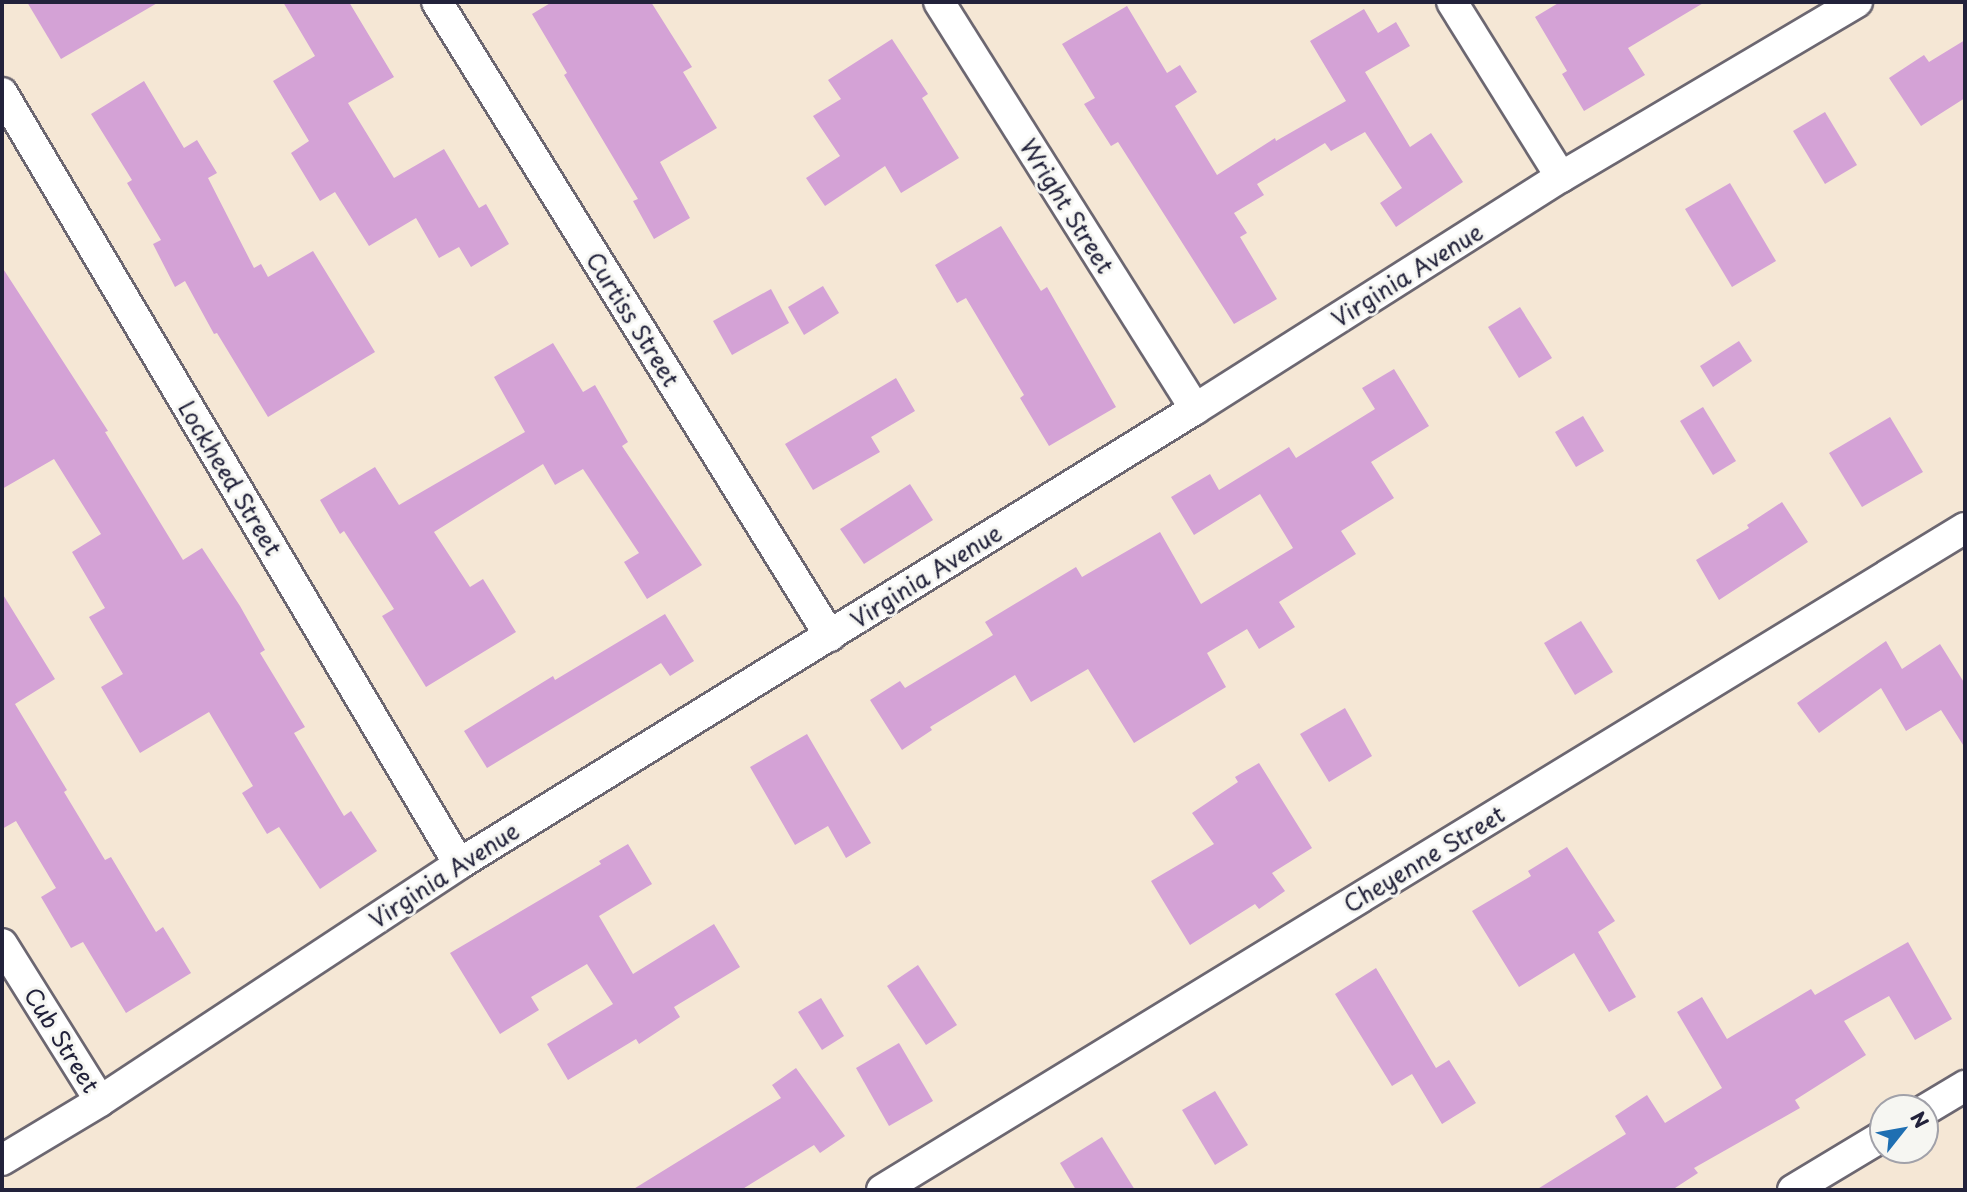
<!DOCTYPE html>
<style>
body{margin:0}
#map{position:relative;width:1967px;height:1192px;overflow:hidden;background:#f5e7d5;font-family:"Playpen Sans",sans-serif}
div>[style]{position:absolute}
.building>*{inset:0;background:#d4a2d6}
.roads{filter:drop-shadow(2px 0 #6c6771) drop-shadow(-2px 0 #6c6771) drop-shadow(0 2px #6c6771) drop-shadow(0 -2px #6c6771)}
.minor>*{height:30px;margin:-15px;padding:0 15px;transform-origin:15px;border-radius:15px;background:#fff}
span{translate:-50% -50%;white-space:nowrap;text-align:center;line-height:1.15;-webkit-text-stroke:6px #f6f6f2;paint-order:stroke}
.street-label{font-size:23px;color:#22223b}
.frame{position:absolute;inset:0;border:4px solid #22223b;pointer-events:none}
.north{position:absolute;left:1869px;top:1094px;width:70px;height:70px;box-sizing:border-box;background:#f6f6f2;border:2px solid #a1a1a9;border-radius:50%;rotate:59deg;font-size:19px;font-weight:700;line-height:28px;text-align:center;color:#22223b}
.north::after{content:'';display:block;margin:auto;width:24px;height:32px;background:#1f6fb2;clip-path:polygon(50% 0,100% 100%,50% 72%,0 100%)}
</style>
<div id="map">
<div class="building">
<i style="clip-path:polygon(27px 2px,159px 2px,61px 59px)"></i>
<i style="clip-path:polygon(283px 2px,349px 2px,394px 77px,348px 103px,394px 178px,444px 149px,479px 208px,486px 204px,509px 244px,471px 267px,459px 247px,439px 258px,416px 218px,369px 246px,335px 192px,320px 201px,291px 153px,309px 141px,273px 81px,315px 56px)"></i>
<i style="clip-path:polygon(552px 2px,651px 2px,692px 67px,683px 72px,717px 128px,660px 162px,690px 218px,654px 239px,633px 201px,638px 199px,564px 75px,567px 73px,532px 14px)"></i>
<i style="clip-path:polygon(1560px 2px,1705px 2px,1628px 48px,1645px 75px,1584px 111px,1562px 74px,1567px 71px,1535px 17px)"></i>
<i style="clip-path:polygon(1127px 6px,1167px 73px,1180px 65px,1197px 92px,1175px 106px,1217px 175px,1275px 138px,1276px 141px,1346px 101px,1310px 41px,1364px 9px,1378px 33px,1396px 22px,1410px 46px,1365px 72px,1410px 147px,1431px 133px,1463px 182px,1396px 227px,1380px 203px,1402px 188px,1365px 132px,1331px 151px,1325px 143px,1257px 184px,1264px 195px,1234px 213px,1247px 233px,1240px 237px,1277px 299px,1234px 324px,1118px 142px,1111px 146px,1084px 104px,1095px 98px,1062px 44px)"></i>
<i style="clip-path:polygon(892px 39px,928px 94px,922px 98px,959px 158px,901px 193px,885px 166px,825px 206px,806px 178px,840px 156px,813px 116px,841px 99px,828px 80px)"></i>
<i style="clip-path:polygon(1965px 40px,1965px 98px,1921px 126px,1889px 78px,1924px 55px,1929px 62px)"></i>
<i style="clip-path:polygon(144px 81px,184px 148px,197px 140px,217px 173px,208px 178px,254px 268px,261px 264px,268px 277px,313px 251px,375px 352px,268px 417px,217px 333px,214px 334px,185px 281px,175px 287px,153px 244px,161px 240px,127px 183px,132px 180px,91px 114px)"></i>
<i style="clip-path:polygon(1825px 112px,1857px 165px,1825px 184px,1793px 131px)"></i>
<i style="clip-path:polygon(1730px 183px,1776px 261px,1732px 287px,1685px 209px)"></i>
<i style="clip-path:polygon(1001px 226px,1041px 291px,1047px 287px,1116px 407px,1049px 446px,1020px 398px,1024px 395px,966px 298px,957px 303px,935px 265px)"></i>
<i style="clip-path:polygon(2px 267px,108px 431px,105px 432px,183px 560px,202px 548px,240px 606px,265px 650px,260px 653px,305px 727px,294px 733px,344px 816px,351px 811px,377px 851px,320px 889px,279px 827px,267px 834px,242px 793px,253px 786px,209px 712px,140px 753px,101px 687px,123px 674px,89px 617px,105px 608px,72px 552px,101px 534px,54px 459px,2px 489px)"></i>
<i style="clip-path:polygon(823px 286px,839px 313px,804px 335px,788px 307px)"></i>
<i style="clip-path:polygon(771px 289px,789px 323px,732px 355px,713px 321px)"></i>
<i style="clip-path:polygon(1520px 307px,1552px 358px,1519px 378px,1488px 327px)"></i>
<i style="clip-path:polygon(1739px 341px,1752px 361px,1713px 387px,1700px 366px)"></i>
<i style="clip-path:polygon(553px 343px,583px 392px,595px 385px,628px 442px,622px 446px,702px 565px,647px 599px,624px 562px,639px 553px,583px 469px,555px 485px,543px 464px,434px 532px,470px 587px,483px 579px,516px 632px,426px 687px,382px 616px,394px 609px,344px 531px,340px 534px,320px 500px,375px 467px,399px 505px,525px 432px,494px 377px)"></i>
<i style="clip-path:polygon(1394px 369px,1429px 426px,1371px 462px,1394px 498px,1341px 531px,1356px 554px,1279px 602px,1295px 627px,1259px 649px,1247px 629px,1207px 653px,1226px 687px,1134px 743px,1088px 669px,1031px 702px,1015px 675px,930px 727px,932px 730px,902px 750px,870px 700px,900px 681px,905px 688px,993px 635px,985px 622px,1076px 567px,1082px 577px,1160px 532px,1201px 604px,1293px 548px,1260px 494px,1194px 535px,1171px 497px,1210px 474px,1219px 490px,1289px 447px,1296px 458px,1375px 409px,1362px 388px)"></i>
<i style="clip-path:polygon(896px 378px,915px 411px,871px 437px,880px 452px,813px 490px,785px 444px)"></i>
<i style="clip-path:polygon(1703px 407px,1736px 461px,1713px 475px,1680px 421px)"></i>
<i style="clip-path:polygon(1583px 416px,1604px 451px,1576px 467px,1555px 432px)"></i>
<i style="clip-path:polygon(1890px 417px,1923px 472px,1862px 507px,1829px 453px)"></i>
<i style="clip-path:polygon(910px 484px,933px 520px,864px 564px,840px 529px)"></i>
<i style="clip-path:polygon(1782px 502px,1808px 542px,1719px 600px,1696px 560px,1749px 528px,1747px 525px)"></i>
<i style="clip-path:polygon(2px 593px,55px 679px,15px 704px,67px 790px,64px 792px,105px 860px,111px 857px,156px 932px,163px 927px,191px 973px,126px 1013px,83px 942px,71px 948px,41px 897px,56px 888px,16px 821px,2px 829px)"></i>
<i style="clip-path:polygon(665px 614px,694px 661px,670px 676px,661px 663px,487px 768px,464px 731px,553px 676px,555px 680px)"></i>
<i style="clip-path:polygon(1581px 621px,1613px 672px,1575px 695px,1544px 643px)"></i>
<i style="clip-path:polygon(1886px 641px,1902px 669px,1940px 644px,1965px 684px,1965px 748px,1941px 710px,1906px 731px,1881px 688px,1819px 733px,1797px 703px)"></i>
<i style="clip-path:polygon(1345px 708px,1372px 756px,1329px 782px,1300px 734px)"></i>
<i style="clip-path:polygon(807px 734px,871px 843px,846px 858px,828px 826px,795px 845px,750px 767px)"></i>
<i style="clip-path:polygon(1259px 763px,1312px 848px,1272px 873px,1285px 891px,1259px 909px,1255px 904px,1190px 945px,1151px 881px,1214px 844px,1192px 813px,1238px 782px,1235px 777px)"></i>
<i style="clip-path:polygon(628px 844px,652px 884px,599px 916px,633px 974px,714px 924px,740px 967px,674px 1007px,680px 1017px,639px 1044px,636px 1039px,568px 1080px,547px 1044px,613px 1004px,587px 964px,531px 997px,539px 1010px,500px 1034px,450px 953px,601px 864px,599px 861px)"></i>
<i style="clip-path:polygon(1567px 847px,1615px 921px,1598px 932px,1636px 997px,1609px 1012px,1574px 953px,1519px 987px,1472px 911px,1531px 876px,1528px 871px)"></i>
<i style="clip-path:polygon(1908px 942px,1952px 1019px,1915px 1040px,1889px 996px,1844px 1021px,1866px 1055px,1795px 1100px,1800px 1108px,1694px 1168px,1698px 1173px,1672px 1190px,1536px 1190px,1626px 1134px,1615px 1116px,1647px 1095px,1665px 1123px,1722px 1088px,1677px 1012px,1702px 997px,1727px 1039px,1811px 989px,1815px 995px)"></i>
<i style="clip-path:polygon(918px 965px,957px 1025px,926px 1045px,887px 986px)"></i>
<i style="clip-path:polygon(1376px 968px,1436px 1068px,1449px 1060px,1476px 1103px,1442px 1124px,1412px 1074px,1392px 1086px,1335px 994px)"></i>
<i style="clip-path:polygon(821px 998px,844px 1036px,822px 1050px,798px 1012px)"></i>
<i style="clip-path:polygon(899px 1043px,933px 1101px,889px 1126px,856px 1068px)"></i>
<i style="clip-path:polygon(796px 1068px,845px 1136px,820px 1153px,814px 1145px,741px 1190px,632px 1190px,781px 1098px,772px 1085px)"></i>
<i style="clip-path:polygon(1215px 1091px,1248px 1145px,1215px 1165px,1182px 1110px)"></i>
<i style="clip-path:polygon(1102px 1137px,1135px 1190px,1076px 1190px,1060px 1163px)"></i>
</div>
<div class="roads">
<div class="minor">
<i style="left:437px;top:2px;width:746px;rotate:58.21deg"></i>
<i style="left:939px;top:2px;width:481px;rotate:57.8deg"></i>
<i style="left:1452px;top:2px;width:206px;rotate:58.1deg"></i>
<i style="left:2px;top:93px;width:896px;rotate:59.34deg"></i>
<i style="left:2px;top:944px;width:185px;rotate:58deg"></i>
<i style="left:1925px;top:1110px;width:47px;rotate:-31deg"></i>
<i style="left:2px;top:1160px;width:114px;rotate:-31deg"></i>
<i style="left:100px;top:1101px;width:430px;rotate:-33.4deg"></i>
<i style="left:459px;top:864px;width:865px;rotate:-31.72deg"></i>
<i style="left:1195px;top:409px;width:433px;rotate:-32.4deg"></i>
<i style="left:1561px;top:177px;width:344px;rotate:-30.6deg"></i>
<i style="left:882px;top:1190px;width:1269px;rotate:-31.44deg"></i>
<i style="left:1793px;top:1190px;width:105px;rotate:-31deg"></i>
</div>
</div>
<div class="street-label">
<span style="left:1067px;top:206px;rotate:58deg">Wright Street</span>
<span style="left:1407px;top:275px;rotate:-32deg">Virginia Avenue</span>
<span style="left:633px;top:319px;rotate:58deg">Curtiss Street</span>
<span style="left:230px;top:478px;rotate:59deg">Lockheed Street</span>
<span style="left:926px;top:576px;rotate:-32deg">Virginia Avenue</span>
<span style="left:1424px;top:859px;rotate:-31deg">Cheyenne Street</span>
<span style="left:444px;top:875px;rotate:-33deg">Virginia Avenue</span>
<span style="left:62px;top:1040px;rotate:58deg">Cub Street</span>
</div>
<div class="frame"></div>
<div class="north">N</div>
</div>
